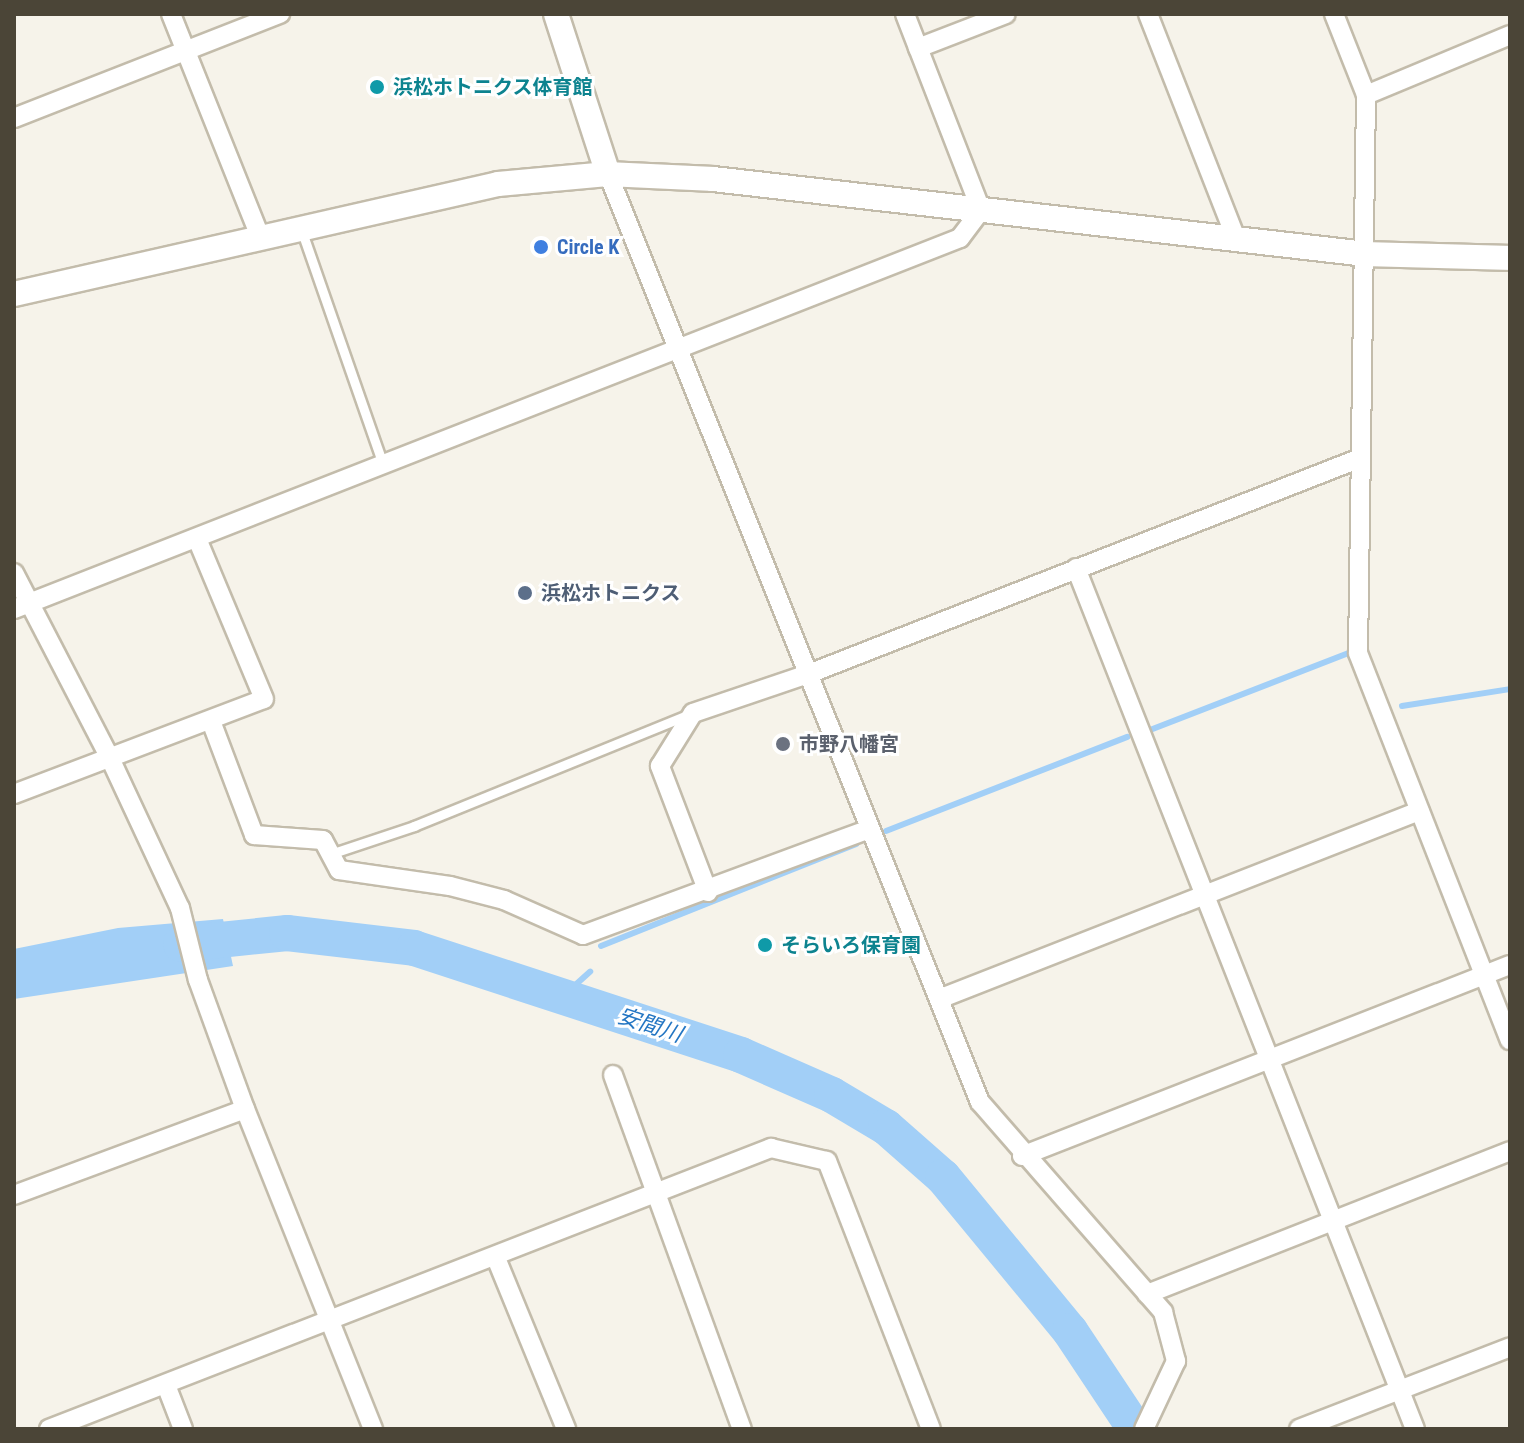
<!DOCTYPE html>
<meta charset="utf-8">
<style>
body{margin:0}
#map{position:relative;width:1524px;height:1443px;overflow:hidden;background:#f6f3ea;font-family:"Roboto Condensed","Noto Sans JP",sans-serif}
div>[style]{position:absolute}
.water>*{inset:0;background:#a2cff7}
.stream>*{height:6px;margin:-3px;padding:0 3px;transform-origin:3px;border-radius:3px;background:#a2cff7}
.river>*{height:36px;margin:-18px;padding:0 18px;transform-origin:18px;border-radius:18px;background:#a2cff7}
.roads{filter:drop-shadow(2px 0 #c3bcab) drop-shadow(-2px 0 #c3bcab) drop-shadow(0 2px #c3bcab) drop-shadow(0 -2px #c3bcab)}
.service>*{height:9px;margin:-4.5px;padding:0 4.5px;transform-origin:4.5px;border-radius:4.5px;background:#fff}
.minor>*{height:18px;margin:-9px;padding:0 9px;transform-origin:9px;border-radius:9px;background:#fff}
.tertiary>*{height:24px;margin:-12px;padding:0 12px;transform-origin:12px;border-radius:12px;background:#fff}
.dots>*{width:22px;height:22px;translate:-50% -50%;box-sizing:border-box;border:4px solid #fff;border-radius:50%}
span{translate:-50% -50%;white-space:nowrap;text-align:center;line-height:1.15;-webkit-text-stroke:6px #fff;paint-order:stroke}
.culture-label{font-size:20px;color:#0d838f;font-weight:700}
.left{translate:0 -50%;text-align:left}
.shop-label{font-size:20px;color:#366cbe;font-weight:700}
.service-label{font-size:20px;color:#4e5e75;font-weight:700}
.worship-label{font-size:20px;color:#5b616d;font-weight:700}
.water-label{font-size:22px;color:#2476c3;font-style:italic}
.frame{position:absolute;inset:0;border:16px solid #4b4537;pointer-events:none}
</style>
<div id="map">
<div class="water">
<i style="clip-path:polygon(223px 919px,233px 966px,14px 999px,14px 949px,118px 928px)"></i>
</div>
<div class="stream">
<i style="left:1402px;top:706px;width:109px;rotate:-8.9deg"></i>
<i style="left:1150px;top:730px;width:213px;rotate:-21.2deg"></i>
<i style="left:1349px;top:653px;width:5px;rotate:68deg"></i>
<i style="left:886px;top:831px;width:259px;rotate:-21.3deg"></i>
<i style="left:601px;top:946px;width:275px;rotate:-21.8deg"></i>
<i style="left:562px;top:997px;width:38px;rotate:-42deg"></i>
</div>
<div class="river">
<i style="left:181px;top:944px;width:107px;rotate:-5.9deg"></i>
<i style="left:287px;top:933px;width:128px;rotate:6.7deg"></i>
<i style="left:414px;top:948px;width:344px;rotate:18.1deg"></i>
<i style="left:741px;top:1055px;width:99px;rotate:23.7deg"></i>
<i style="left:832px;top:1095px;width:63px;rotate:30.7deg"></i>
<i style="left:886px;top:1127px;width:76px;rotate:41.3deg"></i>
<i style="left:943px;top:1177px;width:200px;rotate:50.5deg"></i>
<i style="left:1070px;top:1331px;width:118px;rotate:56.4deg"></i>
</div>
<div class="roads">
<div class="service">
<i style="left:301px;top:229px;width:252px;rotate:70.8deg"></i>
<i style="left:330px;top:854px;width:89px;rotate:-18.4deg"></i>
<i style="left:414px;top:826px;width:298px;rotate:-22.1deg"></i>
</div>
<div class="minor">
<i style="left:171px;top:14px;width:242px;rotate:68.2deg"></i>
<i style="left:1148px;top:14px;width:244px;rotate:68.6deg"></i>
<i style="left:1334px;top:14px;width:87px;rotate:68.4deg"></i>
<i style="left:1366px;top:95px;width:558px;rotate:90.82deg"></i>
<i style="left:1358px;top:653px;width:416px;rotate:68.6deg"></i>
<i style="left:918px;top:48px;width:94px;rotate:-21.1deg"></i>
<i style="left:1366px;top:95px;width:156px;rotate:-22.6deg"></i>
<i style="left:14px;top:118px;width:286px;rotate:-21.4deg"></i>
<i style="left:608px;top:174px;width:1000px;rotate:68.16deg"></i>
<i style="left:980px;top:1102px;width:279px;rotate:48.9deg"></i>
<i style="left:1163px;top:1312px;width:51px;rotate:75.1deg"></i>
<i style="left:1176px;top:1361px;width:75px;rotate:115.2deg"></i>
<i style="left:1076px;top:568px;width:925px;rotate:68.51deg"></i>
<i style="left:14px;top:573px;width:206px;rotate:62.6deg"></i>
<i style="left:109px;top:756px;width:168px;rotate:65deg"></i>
<i style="left:180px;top:908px;width:74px;rotate:76deg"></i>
<i style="left:198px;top:980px;width:137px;rotate:70deg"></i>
<i style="left:245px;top:1109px;width:345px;rotate:68.2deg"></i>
<i style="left:14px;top:609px;width:1016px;rotate:-21.41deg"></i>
<i style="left:960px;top:238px;width:35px;rotate:-53deg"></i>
<i style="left:981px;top:210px;width:210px;rotate:-111.2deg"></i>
<i style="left:211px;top:721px;width:122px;rotate:69.3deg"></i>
<i style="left:254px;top:835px;width:69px;rotate:4.1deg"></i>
<i style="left:323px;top:840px;width:34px;rotate:62deg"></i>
<i style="left:339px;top:870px;width:112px;rotate:8.2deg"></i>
<i style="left:450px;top:886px;width:56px;rotate:14.5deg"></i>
<i style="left:504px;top:900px;width:86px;rotate:23.9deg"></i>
<i style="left:583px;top:935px;width:306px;rotate:-20.3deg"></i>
<i style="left:14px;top:794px;width:267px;rotate:-20.8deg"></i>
<i style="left:264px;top:699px;width:173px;rotate:-112.7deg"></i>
<i style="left:708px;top:892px;width:135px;rotate:-110.9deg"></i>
<i style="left:660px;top:766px;width:62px;rotate:-58.1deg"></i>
<i style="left:693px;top:713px;width:125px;rotate:-18.7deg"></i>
<i style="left:811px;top:673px;width:587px;rotate:-21.37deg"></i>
<i style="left:939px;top:999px;width:516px;rotate:-21.39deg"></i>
<i style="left:613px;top:1075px;width:377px;rotate:70deg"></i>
<i style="left:1022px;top:1156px;width:524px;rotate:-21.38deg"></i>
<i style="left:14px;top:1195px;width:246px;rotate:-20.4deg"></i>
<i style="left:496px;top:1258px;width:185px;rotate:67.7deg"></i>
<i style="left:1147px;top:1294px;width:390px;rotate:-21.5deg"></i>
<i style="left:166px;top:1385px;width:47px;rotate:68.9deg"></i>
<i style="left:49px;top:1429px;width:775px;rotate:-21.27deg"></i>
<i style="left:771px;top:1148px;width:57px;rotate:13.1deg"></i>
<i style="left:827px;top:1161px;width:287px;rotate:68.8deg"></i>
<i style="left:1299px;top:1429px;width:226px;rotate:-21.2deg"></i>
</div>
<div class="tertiary">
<i style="left:556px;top:14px;width:168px;rotate:72deg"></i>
<i style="left:14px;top:294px;width:496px;rotate:-12.8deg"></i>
<i style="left:498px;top:184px;width:110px;rotate:-5.2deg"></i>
<i style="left:608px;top:174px;width:105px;rotate:2.7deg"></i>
<i style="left:713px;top:179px;width:657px;rotate:6.55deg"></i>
<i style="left:1366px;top:254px;width:144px;rotate:1.6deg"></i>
</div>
</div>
<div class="dots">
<i style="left:377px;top:87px;background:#0f9aa8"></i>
<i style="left:541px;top:247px;background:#3f7fe0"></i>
<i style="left:525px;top:593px;background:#5c6f8a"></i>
<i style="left:783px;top:744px;background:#6b7280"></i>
<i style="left:765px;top:945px;background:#0f9aa8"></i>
</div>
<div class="culture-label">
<span class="left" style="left:393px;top:87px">浜松ホトニクス体育館</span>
<span class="left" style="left:781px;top:945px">そらいろ保育園</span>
</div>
<div class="shop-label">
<span class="left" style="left:557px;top:247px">Circle K</span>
</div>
<div class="service-label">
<span class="left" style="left:541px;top:593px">浜松ホトニクス</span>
</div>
<div class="worship-label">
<span class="left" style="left:799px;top:744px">市野八幡宮</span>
</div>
<div class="water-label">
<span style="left:650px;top:1025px;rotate:18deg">安間川</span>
</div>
<div class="frame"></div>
</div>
